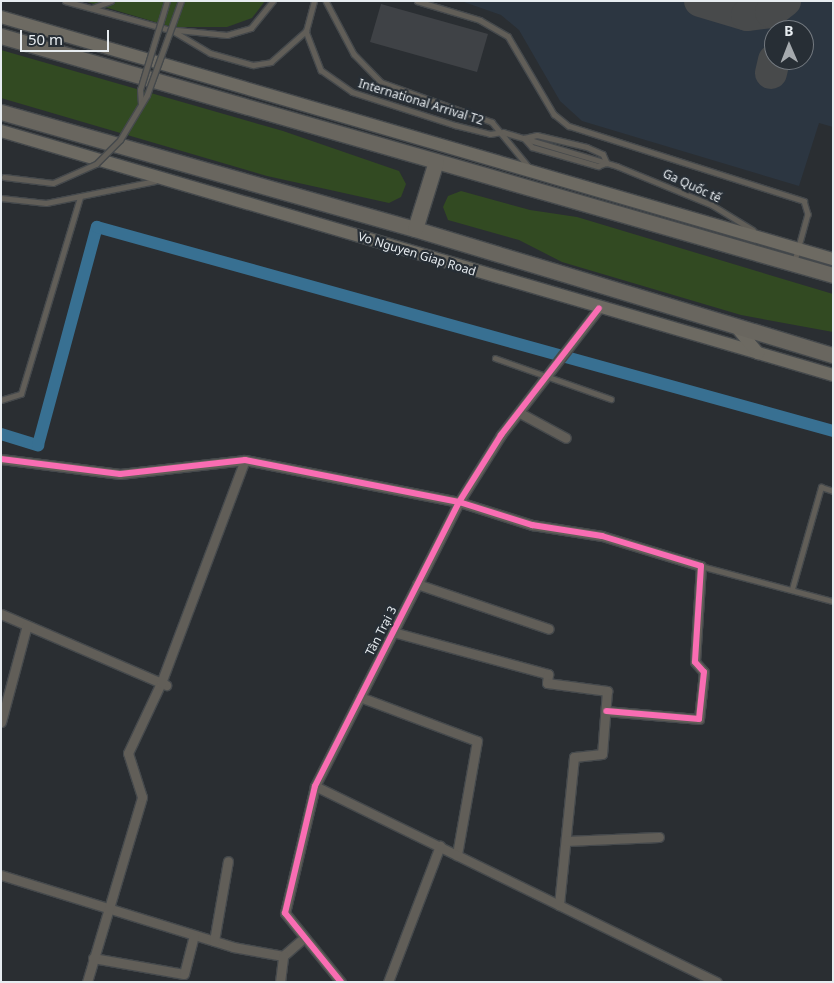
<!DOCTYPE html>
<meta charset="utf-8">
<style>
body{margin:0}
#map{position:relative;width:834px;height:983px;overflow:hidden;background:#2a2e32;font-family:"Noto Sans",sans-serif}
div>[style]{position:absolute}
.built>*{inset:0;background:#2c3641}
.green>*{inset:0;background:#324a22}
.canal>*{height:12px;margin:-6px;padding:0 6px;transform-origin:6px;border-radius:6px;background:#387092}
.taxiway>*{height:32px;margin:-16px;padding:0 16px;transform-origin:16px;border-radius:16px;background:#484a4b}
.building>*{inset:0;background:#3f4246}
.roads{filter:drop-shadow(1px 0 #45494c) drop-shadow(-1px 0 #45494c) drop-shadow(0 1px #45494c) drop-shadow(0 -1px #45494c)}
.service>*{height:4.5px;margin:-2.25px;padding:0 2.25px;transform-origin:2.25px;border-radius:2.25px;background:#615e58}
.minor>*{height:9px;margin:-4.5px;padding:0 4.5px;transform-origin:4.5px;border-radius:4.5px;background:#615e58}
.secondary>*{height:12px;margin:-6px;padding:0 6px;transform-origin:6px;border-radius:6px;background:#6d6a62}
.trunk>*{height:15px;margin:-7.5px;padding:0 7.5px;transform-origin:7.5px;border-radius:7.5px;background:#69665f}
.bridges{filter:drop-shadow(1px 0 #45494c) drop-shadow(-1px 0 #45494c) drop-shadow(0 1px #45494c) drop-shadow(0 -1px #45494c)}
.service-bridge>*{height:4.5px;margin:-2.25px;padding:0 2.25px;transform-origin:2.25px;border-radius:2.25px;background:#615e58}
.cycleway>*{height:6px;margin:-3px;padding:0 3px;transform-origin:3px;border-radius:3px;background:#f96db3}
span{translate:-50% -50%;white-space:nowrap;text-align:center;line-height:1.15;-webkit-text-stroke:4.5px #272e35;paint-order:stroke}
.street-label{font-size:12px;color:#e7ecf0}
.frame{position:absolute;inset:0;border:2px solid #e7ecf0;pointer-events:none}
.north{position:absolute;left:764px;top:20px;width:50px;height:50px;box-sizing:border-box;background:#272e35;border:1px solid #747a80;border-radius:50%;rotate:359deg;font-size:14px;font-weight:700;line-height:20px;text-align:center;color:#e7ecf0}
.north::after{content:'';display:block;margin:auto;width:18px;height:22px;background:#a5aaae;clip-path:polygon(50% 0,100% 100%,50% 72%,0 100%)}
.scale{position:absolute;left:20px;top:30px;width:89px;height:22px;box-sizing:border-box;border:2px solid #e7ecf0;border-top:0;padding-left:6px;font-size:15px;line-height:18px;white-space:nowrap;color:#e7ecf0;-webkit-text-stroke:4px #272e35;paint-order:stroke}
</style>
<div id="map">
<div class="built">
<i style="clip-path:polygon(evenodd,461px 1px,833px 1px,833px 127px,819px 123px,799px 186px,582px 121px,560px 101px,519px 30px,501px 15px,461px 1px,774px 30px,804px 30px,804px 60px,774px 60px,774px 30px)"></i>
</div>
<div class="green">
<i style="clip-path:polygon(84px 1px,265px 1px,252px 18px,227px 27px,172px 27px)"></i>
<i style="clip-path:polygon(1px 50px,283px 131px,399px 171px,406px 184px,401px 197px,389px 203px,267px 176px,1px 98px)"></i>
<i style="clip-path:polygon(461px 191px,530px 210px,577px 217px,833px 294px,833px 332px,741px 315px,562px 262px,519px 240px,448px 220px,443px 207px,448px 196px)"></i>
</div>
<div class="canal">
<i style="left:1px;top:434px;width:39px;rotate:17deg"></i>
<i style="left:38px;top:445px;width:226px;rotate:-74.9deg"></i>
<i style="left:97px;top:227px;width:764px;rotate:15.49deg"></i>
</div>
<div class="taxiway">
<i style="left:700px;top:1px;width:49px;rotate:16.6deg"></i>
<i style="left:747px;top:15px;width:24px;rotate:-7deg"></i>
<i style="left:771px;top:12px;width:18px;rotate:-38deg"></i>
<i style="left:771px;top:73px;width:13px;rotate:-77deg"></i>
</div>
<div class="building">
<i style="clip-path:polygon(381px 4px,488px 34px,477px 72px,370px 42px)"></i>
</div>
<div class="roads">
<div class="service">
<i style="left:65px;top:1px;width:106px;rotate:15.4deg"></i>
<i style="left:167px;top:29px;width:60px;rotate:5.7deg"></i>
<i style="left:227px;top:35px;width:25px;rotate:-16deg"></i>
<i style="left:251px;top:28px;width:35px;rotate:-51deg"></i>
<i style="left:326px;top:1px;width:60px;rotate:62.2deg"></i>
<i style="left:354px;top:54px;width:39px;rotate:46deg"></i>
<i style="left:381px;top:82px;width:118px;rotate:19.8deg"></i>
<i style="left:492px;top:122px;width:58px;rotate:50.6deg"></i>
<i style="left:417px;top:1px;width:66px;rotate:16.8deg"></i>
<i style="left:480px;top:20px;width:32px;rotate:30deg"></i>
<i style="left:508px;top:36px;width:91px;rotate:59.5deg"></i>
<i style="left:554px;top:114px;width:19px;rotate:39deg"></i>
<i style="left:569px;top:126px;width:247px;rotate:17.7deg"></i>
<i style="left:804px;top:201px;width:14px;rotate:73deg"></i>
<i style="left:808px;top:214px;width:49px;rotate:105.5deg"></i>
<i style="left:92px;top:8px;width:20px;rotate:-20deg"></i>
<i style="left:173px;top:31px;width:43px;rotate:30.7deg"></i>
<i style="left:210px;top:53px;width:45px;rotate:15.6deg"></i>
<i style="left:253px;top:65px;width:18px;rotate:-9deg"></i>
<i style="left:271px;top:62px;width:47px;rotate:-41.5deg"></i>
<i style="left:306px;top:31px;width:31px;rotate:-75deg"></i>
<i style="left:306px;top:31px;width:42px;rotate:69deg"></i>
<i style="left:321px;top:70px;width:38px;rotate:35deg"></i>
<i style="left:352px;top:92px;width:108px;rotate:17.8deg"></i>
<i style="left:455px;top:125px;width:36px;rotate:14deg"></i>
<i style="left:490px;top:134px;width:13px;rotate:-9deg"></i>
<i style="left:503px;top:132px;width:119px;rotate:16.6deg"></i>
<i style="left:617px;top:166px;width:103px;rotate:22.3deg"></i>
<i style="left:712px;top:205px;width:48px;rotate:31.4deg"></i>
<i style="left:524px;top:138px;width:13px;rotate:-13deg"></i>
<i style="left:537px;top:135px;width:51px;rotate:13.5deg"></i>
<i style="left:587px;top:147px;width:17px;rotate:24deg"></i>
<i style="left:603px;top:154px;width:10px;rotate:66deg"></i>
<i style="left:524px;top:138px;width:12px;rotate:48deg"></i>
<i style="left:532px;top:147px;width:69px;rotate:16.1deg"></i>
<i style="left:598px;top:166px;width:9px;rotate:-21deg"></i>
<i style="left:1px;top:198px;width:45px;rotate:6.3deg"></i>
<i style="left:46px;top:203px;width:111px;rotate:-11.4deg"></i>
<i style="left:495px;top:358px;width:123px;rotate:19.5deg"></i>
<i style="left:1px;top:400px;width:21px;rotate:-17deg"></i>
<i style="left:21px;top:394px;width:206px;rotate:-73.3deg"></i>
<i style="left:701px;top:566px;width:137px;rotate:14.9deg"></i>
<i style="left:792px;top:589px;width:106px;rotate:-74.1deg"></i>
<i style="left:821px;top:487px;width:13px;rotate:18deg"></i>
</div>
<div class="minor">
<i style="left:520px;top:413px;width:52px;rotate:28.5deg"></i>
<i style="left:1px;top:459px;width:120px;rotate:7.2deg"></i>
<i style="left:120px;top:474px;width:126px;rotate:-6.4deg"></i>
<i style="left:245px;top:460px;width:218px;rotate:11.1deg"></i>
<i style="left:459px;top:502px;width:77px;rotate:17.5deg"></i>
<i style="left:532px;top:525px;width:71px;rotate:8.9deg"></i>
<i style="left:602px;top:536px;width:103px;rotate:16.9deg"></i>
<i style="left:701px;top:566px;width:96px;rotate:93.6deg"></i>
<i style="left:695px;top:662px;width:13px;rotate:48deg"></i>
<i style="left:704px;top:672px;width:47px;rotate:96.1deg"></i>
<i style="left:699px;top:719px;width:93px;rotate:-175.1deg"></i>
<i style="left:417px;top:584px;width:139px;rotate:18.8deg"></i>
<i style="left:1px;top:614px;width:180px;rotate:23.3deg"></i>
<i style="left:393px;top:632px;width:161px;rotate:15.2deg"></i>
<i style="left:548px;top:674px;width:9px;rotate:96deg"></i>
<i style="left:547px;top:683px;width:61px;rotate:7.6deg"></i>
<i style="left:607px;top:691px;width:63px;rotate:94.5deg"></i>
<i style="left:602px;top:754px;width:28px;rotate:174deg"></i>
<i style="left:574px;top:757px;width:149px;rotate:95.8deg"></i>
<i style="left:360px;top:697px;width:125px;rotate:20.6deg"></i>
<i style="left:477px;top:741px;width:116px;rotate:100deg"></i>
<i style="left:1px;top:722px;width:100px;rotate:-75deg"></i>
<i style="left:315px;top:786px;width:447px;rotate:26deg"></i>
<i style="left:566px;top:841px;width:93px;rotate:-2.5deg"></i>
<i style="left:1px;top:875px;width:243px;rotate:17.2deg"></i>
<i style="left:233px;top:947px;width:51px;rotate:10.2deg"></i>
<i style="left:283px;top:956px;width:28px;rotate:-41deg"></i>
<i style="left:214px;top:941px;width:81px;rotate:-80.1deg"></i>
<i style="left:93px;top:958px;width:92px;rotate:10deg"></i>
<i style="left:184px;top:974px;width:40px;rotate:-75.6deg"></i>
<i style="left:87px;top:982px;width:193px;rotate:-73.4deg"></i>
<i style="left:142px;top:797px;width:46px;rotate:-107.7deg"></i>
<i style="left:128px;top:753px;width:77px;rotate:-64.8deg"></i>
<i style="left:161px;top:683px;width:238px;rotate:-69.4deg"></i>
<i style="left:280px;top:982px;width:26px;rotate:-83deg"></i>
<i style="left:341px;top:982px;width:89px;rotate:-129.1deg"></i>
<i style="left:285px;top:913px;width:130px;rotate:-76.7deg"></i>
<i style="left:315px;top:786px;width:318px;rotate:-63.1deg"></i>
<i style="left:459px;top:502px;width:79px;rotate:-57.9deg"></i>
<i style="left:501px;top:435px;width:160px;rotate:-52.3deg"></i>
<i style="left:388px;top:982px;width:146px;rotate:-69.1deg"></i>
</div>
<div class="secondary">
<i style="left:1px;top:17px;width:866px;rotate:16.22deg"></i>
<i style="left:1px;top:131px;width:867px;rotate:16.34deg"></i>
<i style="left:737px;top:328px;width:33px;rotate:50deg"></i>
</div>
<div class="trunk">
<i style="left:1px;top:36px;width:866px;rotate:16.03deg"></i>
<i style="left:1px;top:112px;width:430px;rotate:15.8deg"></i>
<i style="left:415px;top:229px;width:437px;rotate:16.8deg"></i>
<i style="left:415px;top:229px;width:71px;rotate:-72.8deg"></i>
</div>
</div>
<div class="bridges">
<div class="service-bridge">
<i style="left:141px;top:104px;width:14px;rotate:-94deg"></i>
<i style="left:140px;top:90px;width:93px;rotate:-73.1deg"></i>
<i style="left:4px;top:177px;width:49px;rotate:7deg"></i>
<i style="left:53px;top:183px;width:47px;rotate:-23.8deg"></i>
<i style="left:96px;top:164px;width:34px;rotate:-45deg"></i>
<i style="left:120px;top:140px;width:52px;rotate:-59deg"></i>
<i style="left:147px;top:95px;width:100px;rotate:-70.1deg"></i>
</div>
</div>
<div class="cycleway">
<i style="left:1px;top:459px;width:120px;rotate:7.2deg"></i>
<i style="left:120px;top:474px;width:126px;rotate:-6.4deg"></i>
<i style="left:245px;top:460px;width:218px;rotate:11.1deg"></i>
<i style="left:459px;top:502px;width:77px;rotate:17.5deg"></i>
<i style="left:532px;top:525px;width:71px;rotate:8.9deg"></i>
<i style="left:602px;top:536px;width:103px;rotate:16.9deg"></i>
<i style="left:701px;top:566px;width:96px;rotate:93.6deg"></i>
<i style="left:695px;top:662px;width:13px;rotate:48deg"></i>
<i style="left:704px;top:672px;width:47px;rotate:96.1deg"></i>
<i style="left:699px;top:719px;width:93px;rotate:-175.1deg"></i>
<i style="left:341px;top:982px;width:89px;rotate:-129.1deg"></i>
<i style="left:285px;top:913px;width:130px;rotate:-76.7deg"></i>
<i style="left:315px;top:786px;width:318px;rotate:-63.1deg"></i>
<i style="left:459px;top:502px;width:79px;rotate:-57.9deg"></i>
<i style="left:501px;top:435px;width:160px;rotate:-52.3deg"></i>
</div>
<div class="street-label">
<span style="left:421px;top:102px;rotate:17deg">International Arrival T2</span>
<span style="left:692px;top:186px;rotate:25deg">Ga Quốc tế</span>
<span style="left:417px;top:254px;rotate:17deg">Vo Nguyen Giap Road</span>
<span style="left:381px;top:631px;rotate:-63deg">Tân Trại 3</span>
</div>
<div class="frame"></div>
<div class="north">B</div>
<div class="scale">50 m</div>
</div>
